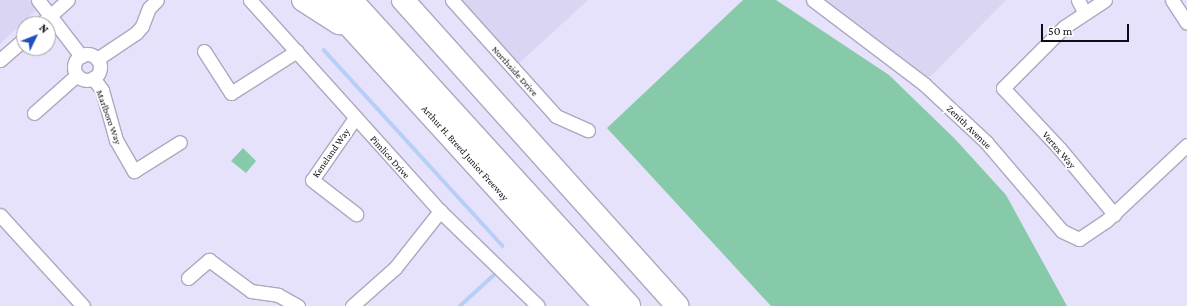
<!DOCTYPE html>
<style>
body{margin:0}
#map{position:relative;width:1187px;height:306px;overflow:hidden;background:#e7e2fb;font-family:"Crimson Pro",serif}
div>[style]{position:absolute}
.built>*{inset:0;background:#dbd5f4}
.green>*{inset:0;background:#86caa9}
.stream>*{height:3.5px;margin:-1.75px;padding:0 1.75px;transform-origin:1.75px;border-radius:1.75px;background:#b7cff8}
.roads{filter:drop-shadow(1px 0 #ada8bf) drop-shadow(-1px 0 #ada8bf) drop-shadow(0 1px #ada8bf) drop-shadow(0 -1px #ada8bf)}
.minor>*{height:13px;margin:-6.5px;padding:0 6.5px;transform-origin:6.5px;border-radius:6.5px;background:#fff}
.minor>.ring{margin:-6.5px;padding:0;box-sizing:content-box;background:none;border:13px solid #fff;border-radius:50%}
.motorway>*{height:22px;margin:-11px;padding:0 11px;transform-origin:11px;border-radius:11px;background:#fff}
span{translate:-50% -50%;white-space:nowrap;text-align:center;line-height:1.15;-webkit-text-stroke:3.5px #fff;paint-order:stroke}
.street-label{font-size:10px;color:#0f0e16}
.north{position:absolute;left:16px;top:16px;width:40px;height:40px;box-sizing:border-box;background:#fff;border:1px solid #9f9fa2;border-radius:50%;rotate:47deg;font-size:11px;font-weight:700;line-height:16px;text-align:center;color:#0f0e16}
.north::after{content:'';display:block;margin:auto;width:14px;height:18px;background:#244ebc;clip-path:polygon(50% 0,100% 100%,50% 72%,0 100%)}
.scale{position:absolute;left:1041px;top:24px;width:88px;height:18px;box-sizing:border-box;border:2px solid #0f0e16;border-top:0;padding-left:5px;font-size:12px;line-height:14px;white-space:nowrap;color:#0f0e16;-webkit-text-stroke:3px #fff;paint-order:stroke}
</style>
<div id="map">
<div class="built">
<i style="clip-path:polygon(0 0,47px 0,0 44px)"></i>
<i style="clip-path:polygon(457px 0,588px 0,514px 68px)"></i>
<i style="clip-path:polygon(819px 0,1006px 0,930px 77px,916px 74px)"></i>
</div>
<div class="green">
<i style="clip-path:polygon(743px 0,776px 0,889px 75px,955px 139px,1006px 195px,1067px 306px,771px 306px,607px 128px)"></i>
<i style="clip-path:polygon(243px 148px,256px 161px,246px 173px,231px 161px)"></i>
</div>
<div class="stream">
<i style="left:324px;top:50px;width:265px;rotate:47.6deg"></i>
<i style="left:460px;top:306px;width:45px;rotate:-42.3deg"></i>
</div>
<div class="roads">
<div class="minor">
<i style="left:38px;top:0;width:71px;rotate:52.5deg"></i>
<i style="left:250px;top:0;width:284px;rotate:48deg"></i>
<i style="left:440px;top:211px;width:136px;rotate:44.1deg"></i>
<i style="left:452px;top:0;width:156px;rotate:48.1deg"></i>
<i style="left:556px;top:116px;width:35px;rotate:24deg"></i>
<i style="left:813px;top:0;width:139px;rotate:37.1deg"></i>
<i style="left:924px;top:84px;width:85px;rotate:43.1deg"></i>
<i style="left:986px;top:142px;width:117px;rotate:49.5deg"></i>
<i style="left:1062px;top:231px;width:19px;rotate:25deg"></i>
<i style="left:1079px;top:239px;width:32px;rotate:-34deg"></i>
<i style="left:1106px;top:221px;width:111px;rotate:-43.2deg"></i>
<i style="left:1078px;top:0;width:13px;rotate:63deg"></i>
<i style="left:1105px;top:0;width:49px;rotate:146.6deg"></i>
<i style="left:1064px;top:27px;width:86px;rotate:135deg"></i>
<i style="left:1003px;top:88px;width:83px;rotate:46.9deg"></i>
<i style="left:1060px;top:149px;width:85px;rotate:50.3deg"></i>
<i style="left:1172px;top:0;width:27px;rotate:57deg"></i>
<i style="left:41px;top:24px;width:36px;rotate:-42deg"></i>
<i style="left:204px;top:51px;width:50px;rotate:57.3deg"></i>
<i style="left:231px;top:93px;width:78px;rotate:-32.5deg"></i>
<i class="ring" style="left:74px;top:54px;width:13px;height:13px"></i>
<i style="left:97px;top:59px;width:47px;rotate:-33.7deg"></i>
<i style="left:136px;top:33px;width:9px;rotate:-49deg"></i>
<i style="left:142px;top:26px;width:19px;rotate:-69deg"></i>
<i style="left:149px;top:8px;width:11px;rotate:-45deg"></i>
<i style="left:0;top:60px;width:32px;rotate:-41deg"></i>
<i style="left:93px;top:78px;width:15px;rotate:53deg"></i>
<i style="left:102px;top:90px;width:52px;rotate:74.4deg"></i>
<i style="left:116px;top:140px;width:36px;rotate:60deg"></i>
<i style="left:134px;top:171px;width:54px;rotate:-32.2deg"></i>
<i style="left:34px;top:113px;width:57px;rotate:-41.5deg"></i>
<i style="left:355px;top:118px;width:75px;rotate:124.7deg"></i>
<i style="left:312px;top:180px;width:56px;rotate:37.7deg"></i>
<i style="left:0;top:215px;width:123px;rotate:47.6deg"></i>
<i style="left:188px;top:278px;width:28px;rotate:-41deg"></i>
<i style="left:209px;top:260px;width:52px;rotate:36.4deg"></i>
<i style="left:251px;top:291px;width:27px;rotate:8deg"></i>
<i style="left:278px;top:295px;width:23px;rotate:29deg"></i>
<i style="left:352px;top:306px;width:57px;rotate:-41.5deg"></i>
<i style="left:395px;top:268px;width:73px;rotate:-51.7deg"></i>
</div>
<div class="motorway">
<i style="left:303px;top:0;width:43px;rotate:32.6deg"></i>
<i style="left:326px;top:0;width:413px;rotate:47.7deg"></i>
<i style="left:351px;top:0;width:413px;rotate:47.7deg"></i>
<i style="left:403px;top:0;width:411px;rotate:48.1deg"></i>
</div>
</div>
<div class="street-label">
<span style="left:515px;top:71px;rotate:48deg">Northside Drive</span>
<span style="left:109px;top:117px;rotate:70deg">Marlboro Way</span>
<span style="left:969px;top:127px;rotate:44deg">Zenith Avenue</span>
<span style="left:1059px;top:150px;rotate:49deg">Vertex Way</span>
<span style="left:331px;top:153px;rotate:-55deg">Keneland Way</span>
<span style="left:465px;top:153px;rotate:48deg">Arthur H. Breed Junior Freeway</span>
<span style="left:390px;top:157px;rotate:48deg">Pimlico Drive</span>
</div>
<div class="north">N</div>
<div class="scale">50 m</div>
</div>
